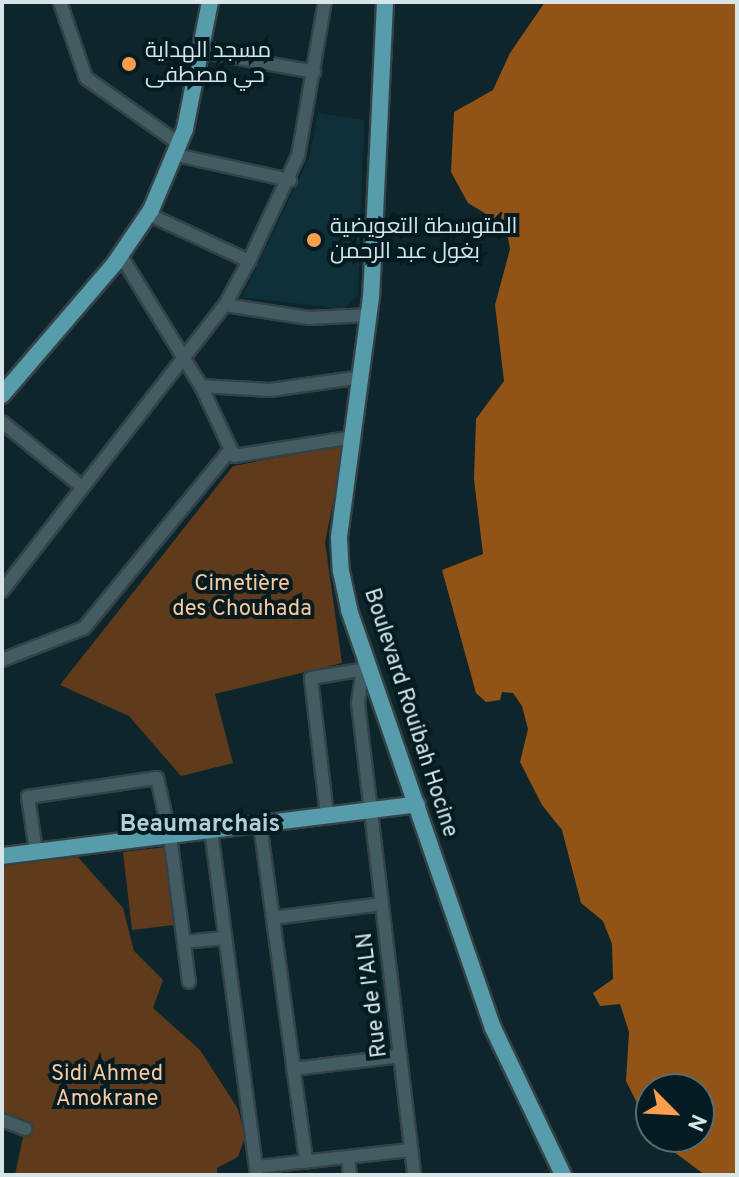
<!DOCTYPE html>
<meta charset="utf-8">
<style>
body{margin:0}
#map{position:relative;width:739px;height:1177px;overflow:hidden;background:#0e252b;font-family:Overpass,Cairo,sans-serif}
div>[style]{position:absolute}
.built>*{inset:0;background:#0e3038}
.green>*{inset:0;background:#5f3b1c}
.water>*{inset:0;background:#925416}
.roads{filter:drop-shadow(2px 0 #344246) drop-shadow(-2px 0 #344246) drop-shadow(0 2px #344246) drop-shadow(0 -2px #344246)}
.minor>*{height:12px;margin:-6px;padding:0 6px;transform-origin:6px;border-radius:6px;background:#435c62}
.major>*{height:16px;margin:-8px;padding:0 8px;transform-origin:8px;border-radius:8px;background:#569cab}
.dots>*{width:22px;height:22px;translate:-50% -50%;box-sizing:border-box;border:4px solid #041c21;border-radius:50%}
span{translate:-50% -50%;white-space:nowrap;text-align:center;line-height:1.15;-webkit-text-stroke:8px #041c21;paint-order:stroke}
.poi-label{font-size:22px;color:#d7e5e9}
.left{translate:0 -50%;text-align:left}
.park-label{font-size:22px;color:#fec89d}
.street-label{font-size:22px;color:#d7e5e9}
.neighbourhood-label{font-size:24px;color:#b3cfd6;font-weight:700}
.frame{position:absolute;inset:0;border:4px solid #d7e5e9;pointer-events:none}
.north{position:absolute;left:635px;top:1073px;width:80px;height:80px;box-sizing:border-box;background:#041c21;border:2px solid #586c71;border-radius:50%;rotate:114deg;font-size:22px;font-weight:700;line-height:32px;text-align:center;color:#d7e5e9}
.north::after{content:'';display:block;margin:auto;width:28px;height:36px;background:#fa9f4f;clip-path:polygon(50% 0,100% 100%,50% 72%,0 100%)}
</style>
<div id="map">
<div class="built">
<i style="clip-path:polygon(318px 113px,364px 120px,358px 294px,345px 309px,242px 297px,309px 158px)"></i>
</div>
<div class="green">
<i style="clip-path:polygon(345px 445px,325px 542px,342px 663px,215px 694px,233px 763px,181px 776px,129px 716px,60px 685px,233px 466px)"></i>
<i style="clip-path:polygon(165px 847px,174px 925px,132px 930px,123px 852px)"></i>
<i style="clip-path:polygon(78px 857px,123px 908px,134px 951px,163px 980px,153px 1008px,200px 1050px,238px 1109px,245px 1137px,238px 1157px,217px 1168px,217px 1175px,15px 1175px,26px 1123px,2px 1111px,2px 865px)"></i>
</div>
<div class="water">
<i style="clip-path:polygon(545px 2px,737px 2px,737px 1175px,705px 1175px,654px 1137px,699px 1137px,699px 1089px,651px 1089px,651px 1131px,626px 1081px,629px 1032px,620px 1004px,600px 1006px,593px 993px,613px 979px,612px 944px,603px 921px,581px 903px,562px 830px,542px 805px,520px 762px,528px 729px,522px 706px,513px 693px,502px 692px,500px 700px,486px 702px,476px 693px,442px 570px,483px 554px,474px 479px,476px 419px,504px 381px,495px 305px,510px 249px,506px 226px,468px 203px,451px 172px,454px 112px,493px 90px,510px 53px)"></i>
</div>
<div class="roads">
<div class="minor">
<i style="left:60px;top:2px;width:80px;rotate:71.1deg"></i>
<i style="left:86px;top:78px;width:116px;rotate:35.2deg"></i>
<i style="left:200px;top:51px;width:116px;rotate:10.4deg"></i>
<i style="left:176px;top:155px;width:117px;rotate:12.4deg"></i>
<i style="left:148px;top:214px;width:111px;rotate:25deg"></i>
<i style="left:121px;top:256px;width:153px;rotate:58.4deg"></i>
<i style="left:201px;top:386px;width:77px;rotate:64.8deg"></i>
<i style="left:234px;top:456px;width:121px;rotate:-9deg"></i>
<i style="left:225px;top:305px;width:85px;rotate:8.8deg"></i>
<i style="left:309px;top:318px;width:60px;rotate:-2.9deg"></i>
<i style="left:201px;top:386px;width:69px;rotate:3.3deg"></i>
<i style="left:270px;top:390px;width:93px;rotate:-8deg"></i>
<i style="left:2px;top:422px;width:103px;rotate:39.1deg"></i>
<i style="left:2px;top:591px;width:363px;rotate:-52.1deg"></i>
<i style="left:225px;top:305px;width:50px;rotate:-61.4deg"></i>
<i style="left:249px;top:261px;width:116px;rotate:-65deg"></i>
<i style="left:298px;top:156px;width:156px;rotate:-80.1deg"></i>
<i style="left:365px;top:655px;width:49px;rotate:98.3deg"></i>
<i style="left:358px;top:703px;width:475px;rotate:83.2deg"></i>
<i style="left:2px;top:660px;width:88px;rotate:-21.3deg"></i>
<i style="left:84px;top:628px;width:230px;rotate:-50.6deg"></i>
<i style="left:327px;top:815px;width:138px;rotate:-96.7deg"></i>
<i style="left:311px;top:678px;width:50px;rotate:-9.3deg"></i>
<i style="left:260px;top:824px;width:341px;rotate:82.2deg"></i>
<i style="left:211px;top:830px;width:348px;rotate:82.4deg"></i>
<i style="left:36px;top:851px;width:55px;rotate:-98.4deg"></i>
<i style="left:28px;top:797px;width:130px;rotate:-8.4deg"></i>
<i style="left:157px;top:778px;width:59px;rotate:77.4deg"></i>
<i style="left:170px;top:836px;width:147px;rotate:82.6deg"></i>
<i style="left:273px;top:918px;width:110px;rotate:-7.3deg"></i>
<i style="left:184px;top:942px;width:41px;rotate:-5.6deg"></i>
<i style="left:293px;top:1069px;width:108px;rotate:-6.9deg"></i>
<i style="left:2px;top:1120px;width:25px;rotate:21deg"></i>
<i style="left:348px;top:1157px;width:18px;rotate:84deg"></i>
<i style="left:256px;top:1167px;width:156px;rotate:-6.3deg"></i>
</div>
<div class="major">
<i style="left:385px;top:2px;width:295px;rotate:92.7deg"></i>
<i style="left:371px;top:297px;width:243px;rotate:97.6deg"></i>
<i style="left:339px;top:538px;width:33px;rotate:87deg"></i>
<i style="left:341px;top:571px;width:40px;rotate:78deg"></i>
<i style="left:349px;top:610px;width:442px;rotate:71deg"></i>
<i style="left:493px;top:1028px;width:163px;rotate:64.5deg"></i>
<i style="left:2px;top:395px;width:174px;rotate:-49.4deg"></i>
<i style="left:115px;top:263px;width:64px;rotate:-55.8deg"></i>
<i style="left:151px;top:210px;width:88px;rotate:-67.2deg"></i>
<i style="left:185px;top:129px;width:129px;rotate:-78.9deg"></i>
<i style="left:2px;top:856px;width:418px;rotate:-7.1deg"></i>
</div>
</div>
<div class="dots">
<i style="left:129px;top:64px;background:#fa9f4f"></i>
<i style="left:314px;top:240px;background:#fa9f4f"></i>
</div>
<div class="poi-label">
<span class="left" style="left:145px;top:64px">مسجد الهداية<br>حي مصطفى</span>
<span class="left" style="left:330px;top:240px">المتوسطة التعويضية<br>بغول عبد الرحمن</span>
</div>
<div class="park-label">
<span style="left:242px;top:597px">Cimetière<br>des Chouhada</span>
<span style="left:107px;top:1087px">Sidi Ahmed<br>Amokrane</span>
</div>
<div class="street-label">
<span style="left:410px;top:713px;rotate:72deg">Boulevard Rouibah Hocine</span>
<span style="left:373px;top:995px;rotate:-97deg">Rue de l'ALN</span>
</div>
<div class="neighbourhood-label">
<span style="left:200px;top:826px">Beaumarchais</span>
</div>
<div class="frame"></div>
<div class="north">N</div>
</div>
